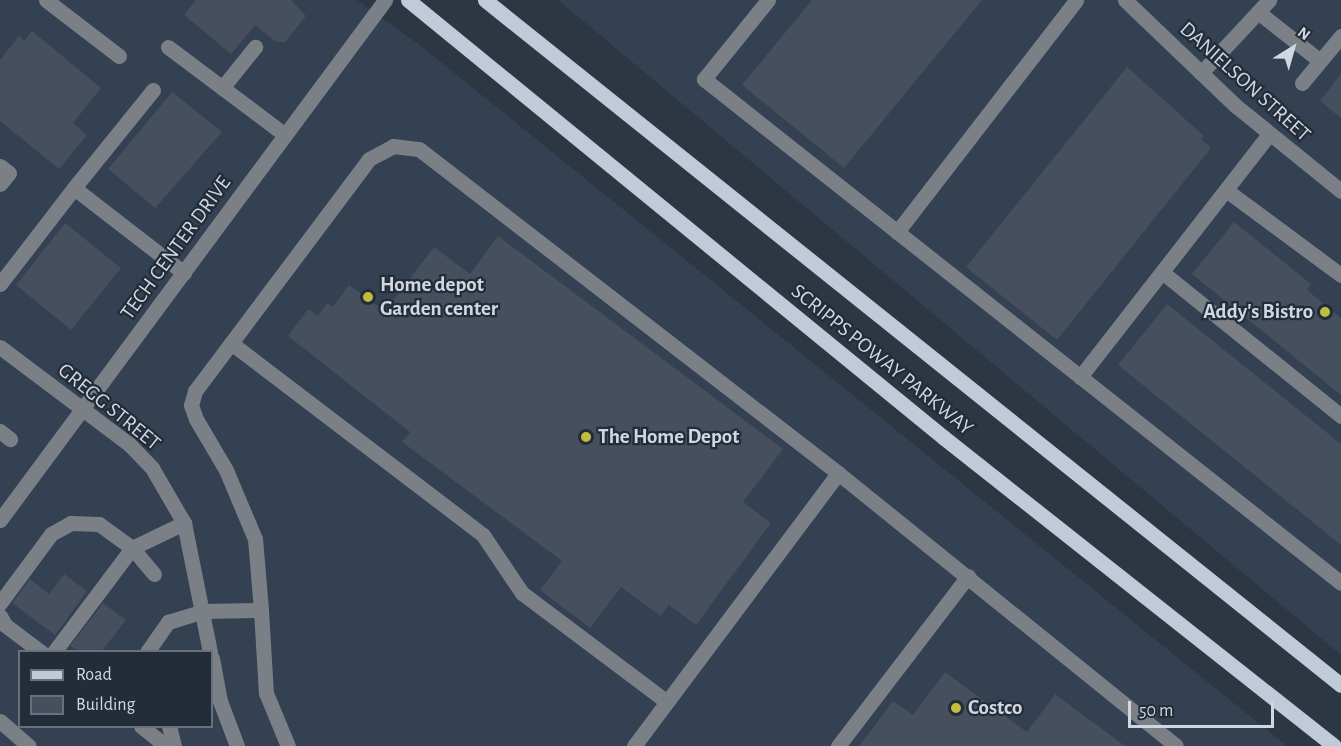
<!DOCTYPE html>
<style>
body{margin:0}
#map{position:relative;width:1341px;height:746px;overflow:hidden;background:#2d3744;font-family:"Alegreya Sans",sans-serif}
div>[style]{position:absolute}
.built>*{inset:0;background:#334153}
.building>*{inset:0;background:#454f5d}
.minor>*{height:15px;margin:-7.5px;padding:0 7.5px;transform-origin:7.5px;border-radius:7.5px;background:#7b8087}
.major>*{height:15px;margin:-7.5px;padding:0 7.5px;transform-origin:7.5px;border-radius:7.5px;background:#c0cad8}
.dots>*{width:16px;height:16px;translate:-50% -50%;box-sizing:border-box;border:3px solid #232c39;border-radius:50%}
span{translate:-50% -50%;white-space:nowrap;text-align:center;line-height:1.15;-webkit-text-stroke:4.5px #232c39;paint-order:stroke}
.street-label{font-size:21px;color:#d1d7e0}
.poi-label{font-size:21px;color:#d1d7e0;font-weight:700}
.left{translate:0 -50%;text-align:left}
.right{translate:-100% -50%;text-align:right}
.legend{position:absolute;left:18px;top:650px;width:195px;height:78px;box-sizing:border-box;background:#232c39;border:2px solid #69707c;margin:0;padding:8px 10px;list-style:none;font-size:18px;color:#d1d7e0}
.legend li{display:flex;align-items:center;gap:12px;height:30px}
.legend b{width:30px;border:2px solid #69707c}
.north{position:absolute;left:1263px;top:18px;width:60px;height:60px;-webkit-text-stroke:4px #232c39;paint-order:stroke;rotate:37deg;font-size:16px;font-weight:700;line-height:24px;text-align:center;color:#d1d7e0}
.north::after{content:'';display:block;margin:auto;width:21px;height:27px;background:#d1d7e0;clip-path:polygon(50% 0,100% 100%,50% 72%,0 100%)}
.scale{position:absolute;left:1128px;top:701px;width:146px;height:27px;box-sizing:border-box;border:3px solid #d1d7e0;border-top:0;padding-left:8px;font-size:18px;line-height:21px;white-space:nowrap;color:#d1d7e0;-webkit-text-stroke:4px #232c39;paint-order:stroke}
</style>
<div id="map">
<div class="built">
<i style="clip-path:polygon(evenodd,0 0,357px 0,421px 46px,1287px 746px,0 746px,0 0,20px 652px,212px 652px,212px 726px,20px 726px,20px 652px)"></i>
<i style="clip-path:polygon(558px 0,1341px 0,1341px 655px)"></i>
</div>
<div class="building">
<i style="clip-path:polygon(196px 0,291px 0,306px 16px,285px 42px,276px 42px,255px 25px,231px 54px,184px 15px)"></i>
<i style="clip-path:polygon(812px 0,982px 0,844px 168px,742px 85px)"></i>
<i style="clip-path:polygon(32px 31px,101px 88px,73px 123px,87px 135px,59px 169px,0 121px,0 60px,19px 36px,24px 41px)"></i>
<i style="clip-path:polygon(1127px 67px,1204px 136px,1201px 139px,1211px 148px,1057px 340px,966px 267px)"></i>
<i style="clip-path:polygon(1341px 74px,1341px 118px,1320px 101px)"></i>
<i style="clip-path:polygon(172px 92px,222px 132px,155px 208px,108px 169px)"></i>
<i style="clip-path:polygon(1234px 222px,1311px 284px,1307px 290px,1341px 318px,1341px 395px,1192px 274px)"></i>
<i style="clip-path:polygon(65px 223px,121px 268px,71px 330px,16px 285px)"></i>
<i style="clip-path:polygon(498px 236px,783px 449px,743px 502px,771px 523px,696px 625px,669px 605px,661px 616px,621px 587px,590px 628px,540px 590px,562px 561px,402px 442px,410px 432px,288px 336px,308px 309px,318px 316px,327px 303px,333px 307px,349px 285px,385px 311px,434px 247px,470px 274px)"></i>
<i style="clip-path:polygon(1167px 304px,1341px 444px,1341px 545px,1118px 365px)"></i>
<i style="clip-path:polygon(64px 574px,87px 591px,55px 635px,12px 603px,30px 579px,49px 594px)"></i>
<i style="clip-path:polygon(103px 603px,126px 620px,102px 651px,78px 651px,70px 646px)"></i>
<i style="clip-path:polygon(945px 672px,1027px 732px,1055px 694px,1125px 746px,859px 746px,893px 701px,913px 715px)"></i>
</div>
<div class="minor">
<i style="left:46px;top:0;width:92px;rotate:37.5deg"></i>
<i style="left:768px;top:0;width:102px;rotate:129deg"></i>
<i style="left:704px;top:79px;width:812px;rotate:38.35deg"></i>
<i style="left:1125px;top:0;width:153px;rotate:43.7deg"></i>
<i style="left:1236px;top:106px;width:135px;rotate:39deg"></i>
<i style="left:1258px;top:12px;width:79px;rotate:38.3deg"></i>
<i style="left:168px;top:47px;width:146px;rotate:36.9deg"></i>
<i style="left:1201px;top:73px;width:100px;rotate:-47deg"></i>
<i style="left:1302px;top:83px;width:61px;rotate:-50.3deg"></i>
<i style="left:222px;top:88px;width:53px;rotate:-51.2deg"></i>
<i style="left:153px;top:90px;width:126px;rotate:128.9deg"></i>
<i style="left:74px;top:188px;width:139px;rotate:37.7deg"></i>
<i style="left:0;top:166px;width:11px;rotate:38deg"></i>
<i style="left:9px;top:173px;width:14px;rotate:129deg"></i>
<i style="left:1226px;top:190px;width:143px;rotate:36.5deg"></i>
<i style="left:897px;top:232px;width:293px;rotate:-52.3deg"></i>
<i style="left:1162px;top:272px;width:230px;rotate:38.8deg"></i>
<i style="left:0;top:284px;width:121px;rotate:-52.4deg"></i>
<i style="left:231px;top:343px;width:317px;rotate:37.3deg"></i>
<i style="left:483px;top:535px;width:70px;rotate:56.1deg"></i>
<i style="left:522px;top:593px;width:181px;rotate:36.9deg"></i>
<i style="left:0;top:347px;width:163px;rotate:37deg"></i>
<i style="left:130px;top:445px;width:32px;rotate:46deg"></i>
<i style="left:152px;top:468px;width:64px;rotate:59.8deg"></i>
<i style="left:184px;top:523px;width:132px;rotate:78.6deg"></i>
<i style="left:1080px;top:377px;width:308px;rotate:-52.1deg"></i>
<i style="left:0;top:431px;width:13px;rotate:39deg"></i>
<i style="left:0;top:520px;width:647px;rotate:-53.48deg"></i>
<i style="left:154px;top:574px;width:34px;rotate:-130deg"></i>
<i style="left:132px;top:548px;width:58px;rotate:-25.7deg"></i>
<i style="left:0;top:603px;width:86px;rotate:-53.5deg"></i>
<i style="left:51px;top:534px;width:23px;rotate:-29deg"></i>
<i style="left:71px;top:523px;width:28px;rotate:2deg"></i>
<i style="left:99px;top:524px;width:41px;rotate:36deg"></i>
<i style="left:132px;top:548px;width:130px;rotate:126.9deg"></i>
<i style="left:261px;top:610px;width:83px;rotate:86.6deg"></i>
<i style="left:266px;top:693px;width:57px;rotate:67.5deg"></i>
<i style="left:0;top:616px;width:10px;rotate:61deg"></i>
<i style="left:5px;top:625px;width:45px;rotate:36.9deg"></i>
<i style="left:147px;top:652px;width:37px;rotate:-55deg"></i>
<i style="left:168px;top:622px;width:37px;rotate:-17deg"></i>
<i style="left:203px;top:611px;width:58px;rotate:-1deg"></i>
<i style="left:261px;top:610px;width:71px;rotate:-94.8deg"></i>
<i style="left:255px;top:539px;width:75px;rotate:-112.8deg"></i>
<i style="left:226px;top:470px;width:59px;rotate:-120.5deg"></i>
<i style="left:196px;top:419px;width:15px;rotate:-110deg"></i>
<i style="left:191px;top:405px;width:15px;rotate:-74deg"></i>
<i style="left:195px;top:391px;width:290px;rotate:-53.1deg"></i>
<i style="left:369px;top:159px;width:27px;rotate:-28deg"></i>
<i style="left:393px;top:146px;width:26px;rotate:7deg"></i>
<i style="left:419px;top:149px;width:530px;rotate:37.71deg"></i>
<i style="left:212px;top:658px;width:44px;rotate:79.5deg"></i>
<i style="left:220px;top:701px;width:48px;rotate:69.3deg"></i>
<i style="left:0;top:721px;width:38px;rotate:41deg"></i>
<i style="left:141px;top:726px;width:32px;rotate:39deg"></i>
<i style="left:169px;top:726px;width:21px;rotate:76deg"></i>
<i style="left:634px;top:746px;width:341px;rotate:-53.2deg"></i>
<i style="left:838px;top:473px;width:434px;rotate:38.9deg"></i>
<i style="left:838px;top:746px;width:214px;rotate:-52.6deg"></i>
</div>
<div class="major">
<i style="left:408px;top:0;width:691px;rotate:39.24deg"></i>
<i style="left:943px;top:437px;width:498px;rotate:38.3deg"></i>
<i style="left:485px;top:0;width:1096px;rotate:38.67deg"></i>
</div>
<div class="dots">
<i style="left:368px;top:297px;background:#c2bd3f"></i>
<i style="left:1325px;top:312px;background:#c2bd3f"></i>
<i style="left:586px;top:437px;background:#c2bd3f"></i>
<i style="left:956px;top:708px;background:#c2bd3f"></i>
</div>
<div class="street-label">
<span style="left:1245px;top:82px;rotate:42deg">DANIELSON STREET</span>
<span style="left:176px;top:248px;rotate:-54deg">TECH CENTER DRIVE</span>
<span style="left:882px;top:360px;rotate:39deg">SCRIPPS POWAY PARKWAY</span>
<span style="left:109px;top:407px;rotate:39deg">GREGG STREET</span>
</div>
<div class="poi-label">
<span class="left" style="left:380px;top:297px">Home depot<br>Garden center</span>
<span class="right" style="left:1313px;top:312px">Addy's Bistro</span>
<span class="left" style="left:598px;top:437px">The Home Depot</span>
<span class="left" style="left:968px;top:708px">Costco</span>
</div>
<ul class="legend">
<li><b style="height:8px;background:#c0cad8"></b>Road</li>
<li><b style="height:16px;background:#454f5d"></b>Building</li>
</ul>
<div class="north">N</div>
<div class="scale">50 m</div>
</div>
